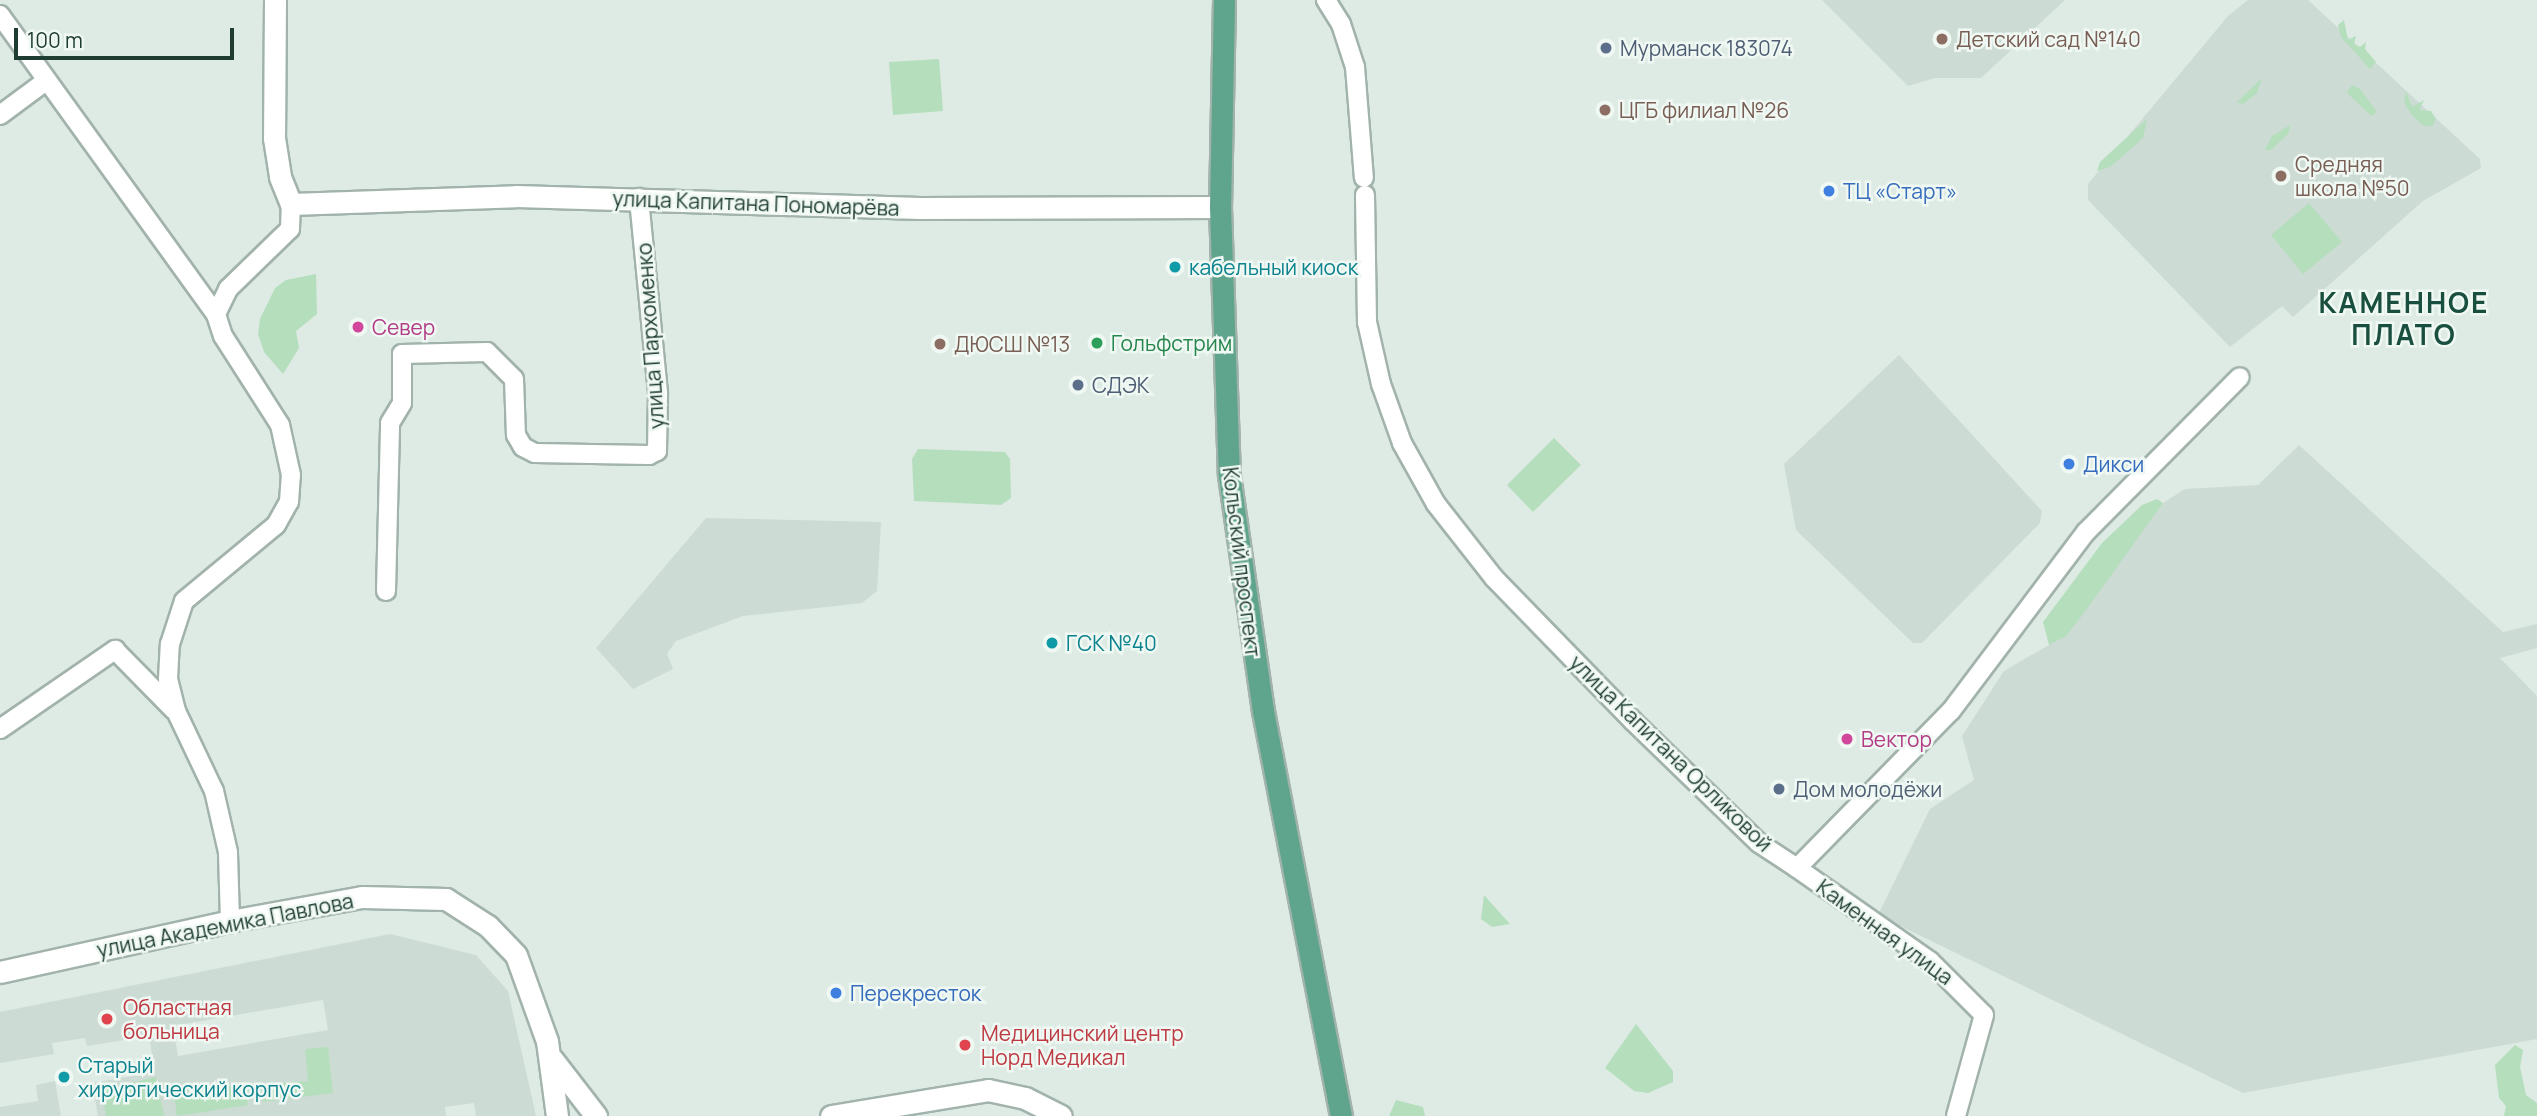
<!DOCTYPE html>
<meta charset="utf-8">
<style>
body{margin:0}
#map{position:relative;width:2537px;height:1116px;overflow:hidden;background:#deebe4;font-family:Manrope,sans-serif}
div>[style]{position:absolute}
.built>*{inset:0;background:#ccdbd3}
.green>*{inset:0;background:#b5debd}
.roads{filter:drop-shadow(2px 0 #a1b3ab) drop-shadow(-2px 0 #a1b3ab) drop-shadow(0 2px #a1b3ab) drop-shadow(0 -2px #a1b3ab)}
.minor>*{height:18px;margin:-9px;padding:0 9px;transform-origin:9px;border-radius:9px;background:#fff}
.tertiary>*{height:21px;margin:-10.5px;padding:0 10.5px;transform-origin:10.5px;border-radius:10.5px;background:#fff}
.primary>*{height:21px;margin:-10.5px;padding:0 10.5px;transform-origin:10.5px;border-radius:10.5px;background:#5fa48d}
.dots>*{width:19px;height:19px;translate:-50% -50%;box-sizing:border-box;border:4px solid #eff8f2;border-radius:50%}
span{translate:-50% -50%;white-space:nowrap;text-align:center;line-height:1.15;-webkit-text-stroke:5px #eff8f2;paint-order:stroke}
.education-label{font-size:21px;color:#785e54}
.left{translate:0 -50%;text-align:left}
.service-label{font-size:21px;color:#4e5e75}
.shop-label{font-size:21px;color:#366cbe}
.street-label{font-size:21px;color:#1e3c32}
.culture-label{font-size:21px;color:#0d838f}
.hotel-label{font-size:21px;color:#b23c85}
.leisure-label{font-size:21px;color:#27864d}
.health-label{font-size:21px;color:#be3a42}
.district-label{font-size:28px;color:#194f3e;font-weight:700;letter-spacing:2px}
.scale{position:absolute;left:14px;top:28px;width:220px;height:32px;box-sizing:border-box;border:4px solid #1e3c32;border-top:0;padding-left:9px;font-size:21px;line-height:24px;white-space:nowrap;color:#1e3c32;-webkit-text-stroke:5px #eff8f2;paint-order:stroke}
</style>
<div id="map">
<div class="built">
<i style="clip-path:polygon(1822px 0,2065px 0,1981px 78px,1935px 78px,1908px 86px)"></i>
<i style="clip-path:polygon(2248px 0,2308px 0,2480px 159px,2481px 168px,2423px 201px,2293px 317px,2282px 306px,2230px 347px,2088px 200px,2088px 184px,2228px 16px)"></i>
<i style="clip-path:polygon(1899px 355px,2042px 511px,2040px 523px,1922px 643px,1913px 643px,1796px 530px,1784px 464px)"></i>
<i style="clip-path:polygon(2299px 445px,2503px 632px,2537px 624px,2537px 648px,2500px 658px,2537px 696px,2537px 1039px,2243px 1093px,1878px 915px,1930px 809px,1974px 780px,1962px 736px,2004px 671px,2066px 635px,2163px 503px,2185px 489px,2258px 485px)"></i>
<i style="clip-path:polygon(706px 518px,881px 522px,877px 591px,862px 603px,743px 616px,676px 641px,667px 654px,673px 669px,633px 689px,596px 648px)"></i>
<i style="clip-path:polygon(evenodd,390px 934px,476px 955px,508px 991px,536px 1116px,476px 1116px,474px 1103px,445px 1107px,446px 1116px,98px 1116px,92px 1083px,155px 1072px,149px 1036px,87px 1046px,85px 1038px,52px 1043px,54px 1054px,0 1063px,0 1012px,390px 934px,323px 1000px,328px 1030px,178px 1056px,173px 1026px,323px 1000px)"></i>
<i style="clip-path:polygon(55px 1081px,61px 1116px,0 1116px,0 1107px,38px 1101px,36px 1085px)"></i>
</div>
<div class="green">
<i style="clip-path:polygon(2344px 20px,2348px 40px,2356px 36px,2354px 44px,2360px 47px,2366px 42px,2365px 49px,2376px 62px,2370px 69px,2341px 37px,2338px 25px)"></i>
<i style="clip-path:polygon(939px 59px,943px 111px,893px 115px,889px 62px)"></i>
<i style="clip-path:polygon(2262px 78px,2257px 93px,2243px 104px,2237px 102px)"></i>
<i style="clip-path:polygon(2352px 85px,2360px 89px,2377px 112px,2371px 116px,2347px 93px)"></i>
<i style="clip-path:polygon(2406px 91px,2412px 107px,2424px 100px,2419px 110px,2431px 111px,2436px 119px,2432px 126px,2424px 126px,2412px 115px,2404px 103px)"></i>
<i style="clip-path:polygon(2147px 119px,2143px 138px,2110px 167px,2097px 171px,2100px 162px)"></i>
<i style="clip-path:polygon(2290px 125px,2288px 134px,2271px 150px,2265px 150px,2272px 136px)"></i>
<i style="clip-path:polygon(2309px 203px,2342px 242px,2303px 274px,2271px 235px)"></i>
<i style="clip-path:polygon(316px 274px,317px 314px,296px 331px,299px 348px,283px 374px,264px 352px,258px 334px,260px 319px,275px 288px,286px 280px)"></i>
<i style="clip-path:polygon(1554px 438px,1581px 465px,1533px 512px,1507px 485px)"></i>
<i style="clip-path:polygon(918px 449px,1005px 452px,1010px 459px,1011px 498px,1001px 505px,914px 501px,912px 459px)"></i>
<i style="clip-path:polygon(2157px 499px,2163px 503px,2081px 617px,2066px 636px,2049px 645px,2043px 622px,2102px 543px,2142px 505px)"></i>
<i style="clip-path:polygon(1484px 895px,1510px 924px,1492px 927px,1481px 919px)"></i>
<i style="clip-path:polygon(1636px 1024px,1673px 1071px,1673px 1082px,1648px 1093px,1634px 1091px,1605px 1068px)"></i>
<i style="clip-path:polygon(2515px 1045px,2523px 1050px,2520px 1067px,2526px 1095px,2537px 1103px,2537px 1116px,2504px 1116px,2506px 1106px,2499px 1098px,2495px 1065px)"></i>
<i style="clip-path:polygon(328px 1047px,333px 1093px,263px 1102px,261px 1085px,308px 1081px,305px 1049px)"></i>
<i style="clip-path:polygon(156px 1077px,164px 1116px,106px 1116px,101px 1090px)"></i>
<i style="clip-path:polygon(245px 1084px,248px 1105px,177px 1116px,174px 1094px)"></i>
<i style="clip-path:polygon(1396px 1100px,1423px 1107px,1425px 1116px,1389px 1116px)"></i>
</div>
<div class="roads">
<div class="minor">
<i style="left:1326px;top:0;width:28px;rotate:58deg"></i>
<i style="left:1341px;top:24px;width:45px;rotate:72deg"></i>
<i style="left:1355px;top:67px;width:111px;rotate:85.4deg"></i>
<i style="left:0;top:15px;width:369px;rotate:54.2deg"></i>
<i style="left:0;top:115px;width:57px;rotate:-36.5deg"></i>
<i style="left:1365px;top:195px;width:127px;rotate:89.1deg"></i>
<i style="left:1367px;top:322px;width:64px;rotate:77.3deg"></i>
<i style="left:1381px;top:384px;width:63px;rotate:70.4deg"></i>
<i style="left:1402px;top:443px;width:70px;rotate:60.9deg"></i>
<i style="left:1436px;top:504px;width:94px;rotate:51.9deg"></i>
<i style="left:1494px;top:578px;width:199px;rotate:45.8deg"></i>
<i style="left:1633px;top:721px;width:175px;rotate:44.1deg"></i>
<i style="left:1759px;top:843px;width:45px;rotate:33.3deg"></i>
<i style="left:1797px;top:868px;width:220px;rotate:-45.6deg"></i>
<i style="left:1951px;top:711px;width:224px;rotate:-53deg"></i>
<i style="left:2086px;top:532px;width:218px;rotate:-45.2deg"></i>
<i style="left:386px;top:591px;width:168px;rotate:-88.6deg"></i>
<i style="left:390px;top:423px;width:23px;rotate:-59deg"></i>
<i style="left:402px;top:403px;width:49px;rotate:-90deg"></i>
<i style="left:402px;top:354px;width:85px;rotate:-1.3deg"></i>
<i style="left:487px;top:352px;width:38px;rotate:45deg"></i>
<i style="left:514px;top:379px;width:56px;rotate:88deg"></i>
<i style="left:516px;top:435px;width:14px;rotate:60deg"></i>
<i style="left:523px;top:447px;width:13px;rotate:27deg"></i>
<i style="left:535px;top:453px;width:114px;rotate:1deg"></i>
<i style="left:649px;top:455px;width:9px;rotate:-27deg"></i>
<i style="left:657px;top:451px;width:58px;rotate:-89deg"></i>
<i style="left:658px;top:393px;width:196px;rotate:-95.6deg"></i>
<i style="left:0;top:729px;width:140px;rotate:-34.5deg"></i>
<i style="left:115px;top:650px;width:84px;rotate:45.5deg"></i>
<i style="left:1797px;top:868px;width:162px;rotate:35deg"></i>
<i style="left:1930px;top:961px;width:76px;rotate:45deg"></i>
<i style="left:1984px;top:1015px;width:105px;rotate:105.5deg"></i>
<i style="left:230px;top:921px;width:69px;rotate:-91.7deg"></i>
<i style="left:228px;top:852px;width:63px;rotate:-102.9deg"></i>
<i style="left:214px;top:791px;width:89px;rotate:-115.4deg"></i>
<i style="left:176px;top:711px;width:33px;rotate:-104deg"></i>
<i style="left:168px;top:679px;width:35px;rotate:-87deg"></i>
<i style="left:170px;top:644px;width:45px;rotate:-72deg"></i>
<i style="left:184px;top:601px;width:119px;rotate:-39.6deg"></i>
<i style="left:276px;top:525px;width:26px;rotate:-61deg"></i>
<i style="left:289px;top:502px;width:27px;rotate:-86deg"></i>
<i style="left:291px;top:475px;width:51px;rotate:-102.4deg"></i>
<i style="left:280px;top:425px;width:106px;rotate:-122.6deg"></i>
<i style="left:223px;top:336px;width:23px;rotate:-108deg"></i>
<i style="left:216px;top:314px;width:28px;rotate:-64deg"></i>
<i style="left:228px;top:289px;width:86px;rotate:-44.1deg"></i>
<i style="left:290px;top:229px;width:25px;rotate:-88deg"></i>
</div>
<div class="tertiary">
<i style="left:275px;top:0;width:138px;rotate:90.4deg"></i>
<i style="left:274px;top:138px;width:39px;rotate:81deg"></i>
<i style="left:280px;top:177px;width:29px;rotate:68deg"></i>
<i style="left:291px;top:204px;width:225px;rotate:-2deg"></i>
<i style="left:516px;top:196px;width:404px;rotate:1.7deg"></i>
<i style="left:920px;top:208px;width:300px;rotate:-0.2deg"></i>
<i style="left:0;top:972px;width:236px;rotate:-12.5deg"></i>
<i style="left:230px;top:921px;width:134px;rotate:-10.3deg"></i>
<i style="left:362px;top:897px;width:84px;rotate:1.4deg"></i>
<i style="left:446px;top:899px;width:50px;rotate:32.7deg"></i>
<i style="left:488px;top:926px;width:40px;rotate:46deg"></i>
<i style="left:516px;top:955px;width:91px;rotate:70.2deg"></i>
<i style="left:547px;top:1041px;width:76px;rotate:82.4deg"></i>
<i style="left:552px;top:1059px;width:72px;rotate:52.3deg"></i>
<i style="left:831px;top:1116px;width:159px;rotate:-9.4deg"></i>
<i style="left:988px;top:1090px;width:38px;rotate:12deg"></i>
<i style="left:1025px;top:1098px;width:40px;rotate:26.6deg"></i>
</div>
<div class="primary">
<i style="left:1224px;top:0;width:207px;rotate:91.1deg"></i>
<i style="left:1220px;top:207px;width:268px;rotate:88.1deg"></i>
<i style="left:1229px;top:475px;width:238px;rotate:81.8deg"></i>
<i style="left:1263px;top:711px;width:412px;rotate:79.1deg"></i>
</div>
</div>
<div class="dots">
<i style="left:1942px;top:39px;background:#8d6e63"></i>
<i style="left:1606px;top:48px;background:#5c6f8a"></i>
<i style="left:1605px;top:110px;background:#8d6e63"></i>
<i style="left:2281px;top:176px;background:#8d6e63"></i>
<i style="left:1829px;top:191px;background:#3f7fe0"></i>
<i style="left:1175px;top:267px;background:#0f9aa8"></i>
<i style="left:358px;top:327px;background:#d1479c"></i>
<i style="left:1097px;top:343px;background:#2e9e5b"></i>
<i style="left:940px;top:344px;background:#8d6e63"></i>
<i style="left:1078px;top:385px;background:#5c6f8a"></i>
<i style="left:2069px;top:464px;background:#3f7fe0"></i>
<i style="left:1052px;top:643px;background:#0f9aa8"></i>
<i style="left:1847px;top:739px;background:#d1479c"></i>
<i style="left:1779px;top:789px;background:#5c6f8a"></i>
<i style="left:836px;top:993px;background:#3f7fe0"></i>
<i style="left:107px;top:1019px;background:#e0444e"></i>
<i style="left:965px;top:1045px;background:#e0444e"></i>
<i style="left:64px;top:1077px;background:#0f9aa8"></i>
</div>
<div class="education-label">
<span class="left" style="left:1956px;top:39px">Детский сад №140</span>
<span class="left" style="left:1619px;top:110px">ЦГБ филиал №26</span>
<span class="left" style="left:2295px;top:176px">Средняя<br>школа №50</span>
<span class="left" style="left:954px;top:344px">ДЮСШ №13</span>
</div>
<div class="service-label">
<span class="left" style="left:1620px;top:48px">Мурманск 183074</span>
<span class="left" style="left:1092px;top:385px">СДЭК</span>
<span class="left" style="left:1793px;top:789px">Дом молодёжи</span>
</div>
<div class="shop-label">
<span class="left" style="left:1843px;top:191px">ТЦ «Старт»</span>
<span class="left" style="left:2083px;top:464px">Дикси</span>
<span class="left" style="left:850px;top:993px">Перекресток</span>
</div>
<div class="street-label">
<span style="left:756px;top:203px;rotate:2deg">улица Капитана Пономарёва</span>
<span style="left:650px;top:336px;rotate:-94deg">улица Пархоменко</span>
<span style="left:1242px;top:562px;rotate:83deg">Кольский проспект</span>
<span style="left:1671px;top:753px;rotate:44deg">улица Капитана Орликовой</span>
<span style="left:225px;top:925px;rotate:-11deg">улица Академика Павлова</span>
<span style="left:1885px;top:932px;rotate:36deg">Каменная улица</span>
</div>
<div class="culture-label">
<span class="left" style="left:1189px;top:267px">кабельный киоск</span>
<span class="left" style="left:1066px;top:643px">ГСК №40</span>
<span class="left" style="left:78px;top:1077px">Старый<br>хирургический корпус</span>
</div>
<div class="hotel-label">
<span class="left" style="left:372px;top:327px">Север</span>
<span class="left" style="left:1861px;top:739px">Вектор</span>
</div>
<div class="leisure-label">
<span class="left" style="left:1111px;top:343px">Гольфстрим</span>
</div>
<div class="health-label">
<span class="left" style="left:123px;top:1019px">Областная<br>больница</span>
<span class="left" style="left:981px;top:1045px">Медицинский центр<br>Норд Медикал</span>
</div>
<div class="district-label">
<span style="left:2404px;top:318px">КАМЕННОЕ<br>ПЛАТО</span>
</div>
<div class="scale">100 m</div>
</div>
